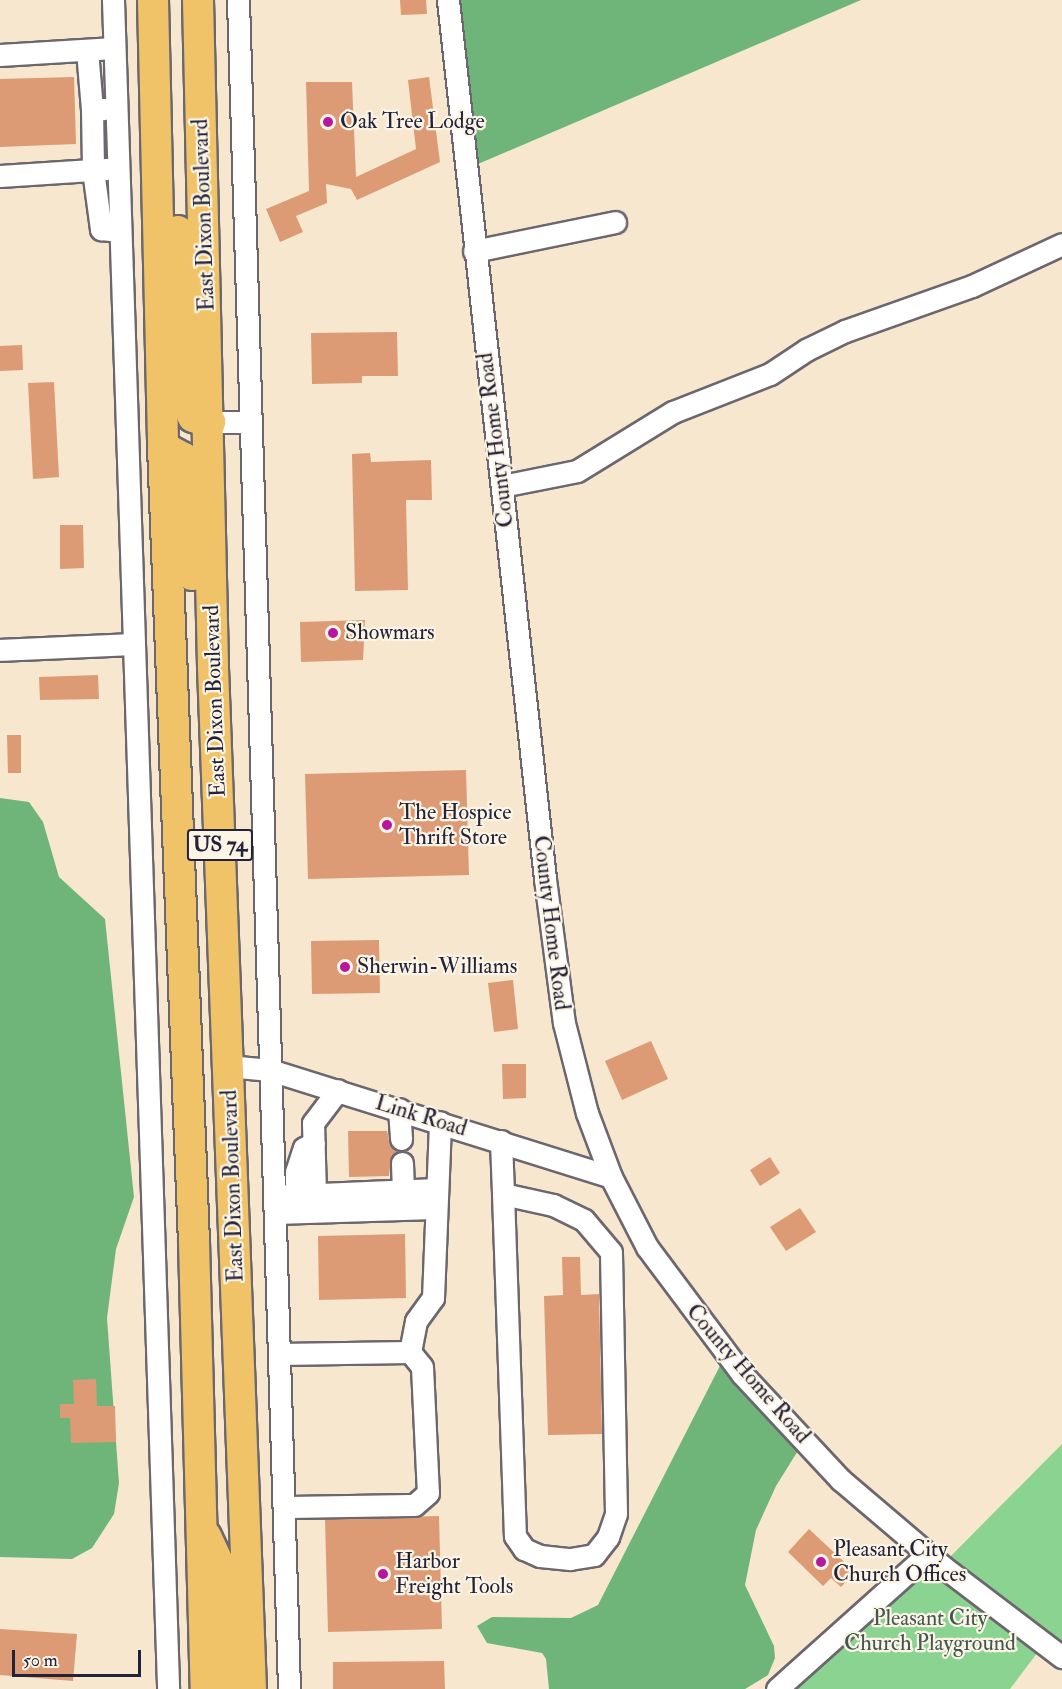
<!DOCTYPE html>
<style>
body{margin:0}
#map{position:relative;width:1062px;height:1689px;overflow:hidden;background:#f6e7ce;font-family:"IM FELL Double Pica",serif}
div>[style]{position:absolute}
.green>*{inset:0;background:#8ad390}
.forest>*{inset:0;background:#6fb57a}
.building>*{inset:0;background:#dd9b75}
.roads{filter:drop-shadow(2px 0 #6c676e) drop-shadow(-2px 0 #6c676e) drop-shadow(0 2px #6c676e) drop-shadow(0 -2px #6c676e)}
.minor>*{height:21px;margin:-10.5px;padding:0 10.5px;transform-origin:10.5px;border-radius:10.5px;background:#fff}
.highway>*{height:30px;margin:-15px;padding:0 15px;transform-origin:15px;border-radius:15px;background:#f0c369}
.dots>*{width:16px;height:16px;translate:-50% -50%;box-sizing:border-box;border:3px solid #fcf5e5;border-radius:50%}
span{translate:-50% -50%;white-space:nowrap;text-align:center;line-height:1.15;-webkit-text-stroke:4.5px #fcf5e5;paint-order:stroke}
.shield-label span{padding:2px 4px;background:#fcf5e5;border:2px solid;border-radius:4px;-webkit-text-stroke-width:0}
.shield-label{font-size:21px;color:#22223b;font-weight:700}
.poi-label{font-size:22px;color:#22223b}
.left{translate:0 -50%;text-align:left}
.street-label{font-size:22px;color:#22223b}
.park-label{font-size:22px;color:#415754}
.scale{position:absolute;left:12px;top:1650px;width:129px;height:27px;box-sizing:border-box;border:3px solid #22223b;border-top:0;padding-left:8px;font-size:18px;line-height:21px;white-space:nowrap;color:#22223b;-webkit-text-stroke:4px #fcf5e5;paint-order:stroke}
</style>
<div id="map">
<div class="green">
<i style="clip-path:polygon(1062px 1444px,1062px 1657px,1044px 1644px,1010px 1689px,777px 1689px,928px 1554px,942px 1565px)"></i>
</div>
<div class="forest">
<i style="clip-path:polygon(448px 0,861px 0,464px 170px)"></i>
<i style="clip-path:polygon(0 798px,29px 802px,43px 822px,59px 877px,105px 919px,134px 1197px,116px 1249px,107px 1318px,119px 1483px,114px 1514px,92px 1548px,72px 1559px,0 1557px)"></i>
<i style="clip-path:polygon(726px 1354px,804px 1441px,776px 1486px,756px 1530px,745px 1585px,774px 1646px,775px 1658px,768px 1675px,745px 1689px,549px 1689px,546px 1659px,542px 1653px,487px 1643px,477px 1626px,492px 1617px,571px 1618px,598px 1605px)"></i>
</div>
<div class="building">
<i style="clip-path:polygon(400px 0,426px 0,427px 14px,401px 15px)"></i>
<i style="clip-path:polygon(74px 77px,76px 144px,0 147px,0 79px)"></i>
<i style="clip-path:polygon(429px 77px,440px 162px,357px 200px,351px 189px,326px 184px,327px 203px,296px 216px,303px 232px,280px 242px,266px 209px,309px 191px,306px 82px,352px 82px,356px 177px,416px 149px,408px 80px)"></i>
<i style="clip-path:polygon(397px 332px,398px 376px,362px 376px,362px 383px,312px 384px,311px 333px)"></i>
<i style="clip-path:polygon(22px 345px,23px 370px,0 371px,0 346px)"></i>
<i style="clip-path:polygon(54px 382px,59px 477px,33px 479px,28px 383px)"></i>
<i style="clip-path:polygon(370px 453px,371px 462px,431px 460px,432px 500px,406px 500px,408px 590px,355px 591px,352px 454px)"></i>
<i style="clip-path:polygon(60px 525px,83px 525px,84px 568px,60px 569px)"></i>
<i style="clip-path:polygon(365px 620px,363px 660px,301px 662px,300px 622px)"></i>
<i style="clip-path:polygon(98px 675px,99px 699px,40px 700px,39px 677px)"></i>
<i style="clip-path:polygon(7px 735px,21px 735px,21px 773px,8px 773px)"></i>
<i style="clip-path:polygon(466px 770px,469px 875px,308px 879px,305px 774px)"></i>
<i style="clip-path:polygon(379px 940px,380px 993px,312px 994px,311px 941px)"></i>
<i style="clip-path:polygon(513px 980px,518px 1029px,494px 1032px,488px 983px)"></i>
<i style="clip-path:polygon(651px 1041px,668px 1079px,622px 1100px,605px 1061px)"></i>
<i style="clip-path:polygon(502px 1064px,526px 1064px,526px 1098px,503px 1099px)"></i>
<i style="clip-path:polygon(348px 1131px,387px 1131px,390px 1146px,398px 1151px,391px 1158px,389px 1176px,349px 1177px)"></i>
<i style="clip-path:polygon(770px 1157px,780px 1173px,760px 1186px,750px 1170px)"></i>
<i style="clip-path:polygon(800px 1208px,816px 1232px,786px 1251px,770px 1227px)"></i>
<i style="clip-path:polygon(405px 1234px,406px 1298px,319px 1300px,318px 1236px)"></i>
<i style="clip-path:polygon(562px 1257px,580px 1257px,581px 1295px,599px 1294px,602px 1434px,548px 1435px,544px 1296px,563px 1295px)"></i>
<i style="clip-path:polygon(96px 1379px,97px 1406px,115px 1406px,116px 1442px,71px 1443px,70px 1418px,60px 1418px,60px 1404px,74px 1404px,73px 1380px)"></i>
<i style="clip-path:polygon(439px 1516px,442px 1629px,328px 1632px,325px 1519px)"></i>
<i style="clip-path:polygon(809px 1529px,855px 1572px,841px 1587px,831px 1578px,823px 1586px,788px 1552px)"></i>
<i style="clip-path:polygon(0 1629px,77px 1634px,73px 1681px,0 1675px)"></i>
<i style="clip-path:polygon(444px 1661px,445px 1689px,333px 1689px,333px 1662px)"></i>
</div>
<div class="roads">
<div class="minor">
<i style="left:113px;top:0;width:1690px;rotate:88.13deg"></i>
<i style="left:238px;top:0;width:1690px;rotate:88.27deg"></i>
<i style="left:448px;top:0;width:884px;rotate:83.7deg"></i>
<i style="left:545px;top:879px;width:145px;rotate:82.5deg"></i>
<i style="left:564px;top:1023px;width:93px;rotate:75.7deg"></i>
<i style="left:587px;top:1113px;width:68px;rotate:69.4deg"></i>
<i style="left:611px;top:1177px;width:79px;rotate:62.8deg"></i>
<i style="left:647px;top:1247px;width:159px;rotate:53.2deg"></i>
<i style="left:742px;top:1374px;width:145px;rotate:47deg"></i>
<i style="left:841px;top:1480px;width:133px;rotate:40.4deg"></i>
<i style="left:942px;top:1566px;width:151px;rotate:37.2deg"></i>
<i style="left:87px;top:50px;width:60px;rotate:85.2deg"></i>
<i style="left:92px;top:110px;width:12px;rotate:-5deg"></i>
<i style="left:0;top:55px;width:114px;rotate:-3.5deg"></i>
<i style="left:92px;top:110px;width:60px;rotate:89deg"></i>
<i style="left:93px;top:170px;width:60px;rotate:82.3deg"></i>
<i style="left:101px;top:229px;width:19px;rotate:6deg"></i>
<i style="left:0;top:176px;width:107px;rotate:-3.7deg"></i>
<i style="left:474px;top:251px;width:144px;rotate:-11.6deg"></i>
<i style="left:210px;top:422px;width:41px"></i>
<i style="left:502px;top:486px;width:76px;rotate:-11.3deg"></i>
<i style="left:577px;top:471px;width:113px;rotate:-31.6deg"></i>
<i style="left:673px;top:412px;width:104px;rotate:-21.4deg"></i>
<i style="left:770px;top:374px;width:43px;rotate:-33.7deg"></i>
<i style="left:806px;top:350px;width:43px;rotate:-26deg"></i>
<i style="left:845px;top:331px;width:135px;rotate:-19.5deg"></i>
<i style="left:972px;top:286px;width:99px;rotate:-25deg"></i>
<i style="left:0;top:650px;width:134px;rotate:-2.6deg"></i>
<i style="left:228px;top:1066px;width:42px;rotate:5.4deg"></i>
<i style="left:270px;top:1070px;width:357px;rotate:17.4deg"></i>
<i style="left:399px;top:1109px;width:30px;rotate:86deg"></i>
<i style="left:501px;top:1141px;width:53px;rotate:87.8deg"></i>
<i style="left:503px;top:1194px;width:342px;rotate:88deg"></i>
<i style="left:515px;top:1536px;width:16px;rotate:55deg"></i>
<i style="left:524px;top:1549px;width:17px;rotate:24deg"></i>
<i style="left:540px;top:1556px;width:30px;rotate:6deg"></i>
<i style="left:570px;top:1559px;width:24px;rotate:-9deg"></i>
<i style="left:594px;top:1555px;width:23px;rotate:-52deg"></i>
<i style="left:608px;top:1537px;width:24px;rotate:-71deg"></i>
<i style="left:616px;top:1514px;width:262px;rotate:-91.1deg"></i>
<i style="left:611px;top:1252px;width:42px;rotate:-130.2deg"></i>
<i style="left:584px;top:1220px;width:34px;rotate:-154deg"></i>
<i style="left:553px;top:1205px;width:51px;rotate:-167.6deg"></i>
<i style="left:402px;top:1163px;width:28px;rotate:88deg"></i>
<i style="left:315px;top:1194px;width:71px;rotate:-91.6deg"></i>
<i style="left:313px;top:1123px;width:41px;rotate:-52.9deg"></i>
<i style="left:296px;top:1195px;width:23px;rotate:-90deg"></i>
<i style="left:296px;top:1172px;width:25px;rotate:-72deg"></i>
<i style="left:304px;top:1148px;width:11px;rotate:-27deg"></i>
<i style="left:274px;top:1196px;width:163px;rotate:-2.5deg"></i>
<i style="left:275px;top:1213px;width:159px;rotate:-1.8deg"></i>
<i style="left:410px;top:1352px;width:32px;rotate:-79deg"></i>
<i style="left:416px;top:1321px;width:29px;rotate:-54deg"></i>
<i style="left:433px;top:1298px;width:176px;rotate:-87.7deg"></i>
<i style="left:279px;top:1354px;width:131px;rotate:-0.9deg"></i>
<i style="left:410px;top:1352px;width:19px;rotate:51deg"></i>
<i style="left:422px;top:1367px;width:126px;rotate:87.3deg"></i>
<i style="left:428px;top:1493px;width:18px;rotate:139deg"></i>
<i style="left:414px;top:1505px;width:130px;rotate:179.1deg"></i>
<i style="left:777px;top:1689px;width:203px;rotate:-41.8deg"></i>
</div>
<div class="highway">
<i style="left:153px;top:0;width:447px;rotate:88.7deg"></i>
<i style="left:163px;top:447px;width:796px;rotate:87.77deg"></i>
<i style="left:194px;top:1242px;width:447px;rotate:88.5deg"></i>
<i style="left:198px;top:0;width:668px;rotate:88.71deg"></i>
<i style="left:213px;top:668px;width:1022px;rotate:87.87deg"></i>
<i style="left:178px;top:231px;width:173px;rotate:87deg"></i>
<i style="left:187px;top:404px;width:14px;rotate:65deg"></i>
<i style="left:193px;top:417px;width:18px;rotate:16deg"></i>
<i style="left:163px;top:447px;width:24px;rotate:28deg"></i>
<i style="left:184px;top:458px;width:11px;rotate:68deg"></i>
<i style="left:188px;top:468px;width:107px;rotate:87.9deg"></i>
<i style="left:206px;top:1536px;width:43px;rotate:65.2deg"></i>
<i style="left:224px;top:1575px;width:114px;rotate:88deg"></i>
</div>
</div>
<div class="dots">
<i style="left:328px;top:122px;background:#b5179e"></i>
<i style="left:333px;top:633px;background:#b5179e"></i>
<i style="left:387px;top:825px;background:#b5179e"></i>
<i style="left:345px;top:967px;background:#b5179e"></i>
<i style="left:821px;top:1562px;background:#b5179e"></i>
<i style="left:383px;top:1574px;background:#b5179e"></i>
</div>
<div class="shield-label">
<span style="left:220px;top:845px">US 74</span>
</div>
<div class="poi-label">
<span class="left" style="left:340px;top:122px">Oak Tree Lodge</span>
<span class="left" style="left:345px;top:633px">Showmars</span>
<span class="left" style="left:399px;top:825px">The Hospice<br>Thrift Store</span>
<span class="left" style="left:357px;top:967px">Sherwin-Williams</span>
<span class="left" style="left:833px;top:1562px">Pleasant City<br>Church Offices</span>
<span class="left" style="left:395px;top:1574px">Harbor<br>Freight Tools</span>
</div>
<div class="street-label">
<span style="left:204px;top:215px;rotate:-92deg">East Dixon Boulevard</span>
<span style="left:496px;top:440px;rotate:-97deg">County Home Road</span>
<span style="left:215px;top:701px;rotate:-92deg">East Dixon Boulevard</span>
<span style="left:551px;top:923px;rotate:83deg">County Home Road</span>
<span style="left:421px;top:1116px;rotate:17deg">Link Road</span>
<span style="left:233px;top:1186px;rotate:-92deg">East Dixon Boulevard</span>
<span style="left:748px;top:1374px;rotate:49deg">County Home Road</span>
</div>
<div class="park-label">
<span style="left:930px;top:1631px">Pleasant City<br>Church Playground</span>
</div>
<div class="scale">50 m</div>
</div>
